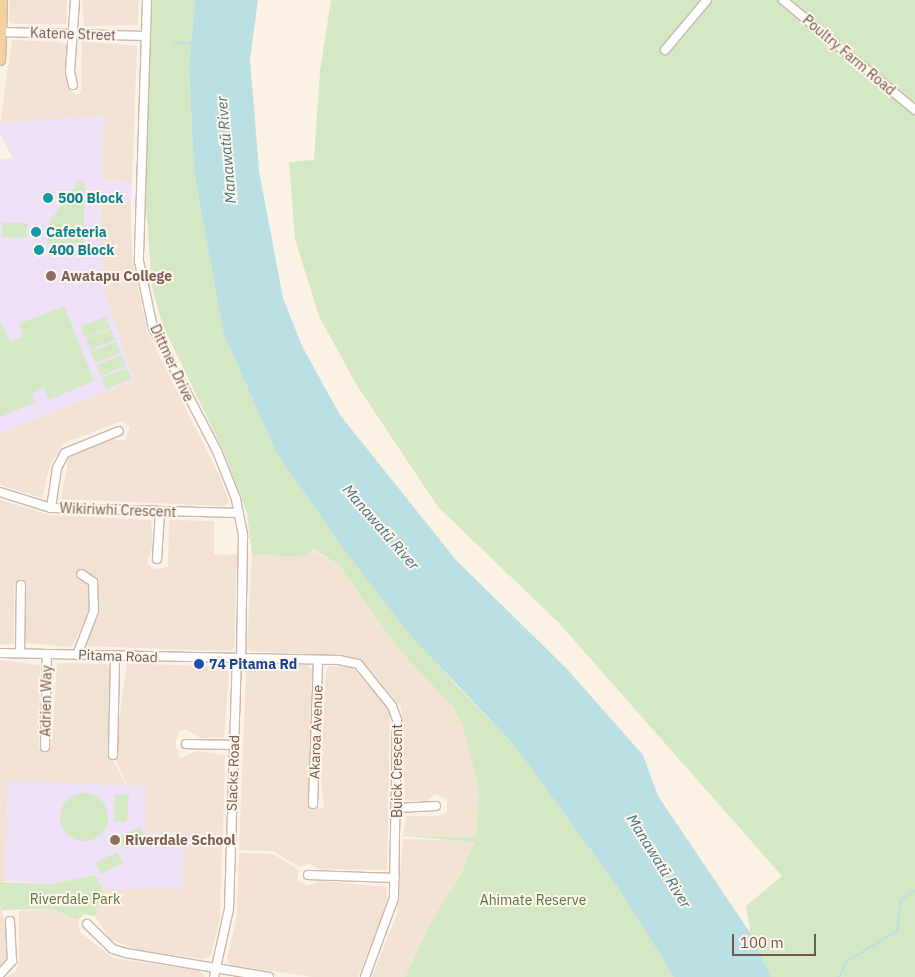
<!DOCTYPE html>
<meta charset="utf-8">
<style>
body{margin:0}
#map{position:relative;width:915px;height:977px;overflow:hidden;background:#fbf1e5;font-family:"IBM Plex Sans",sans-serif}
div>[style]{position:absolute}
.residential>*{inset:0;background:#f2e2d3}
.education>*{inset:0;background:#eee1f7}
.green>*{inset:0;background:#d4e8c4}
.round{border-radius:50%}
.water>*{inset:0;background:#bae0e3}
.stream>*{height:2px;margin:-1px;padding:0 1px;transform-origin:1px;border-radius:1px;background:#bae0e3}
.roads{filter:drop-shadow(1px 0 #ccb8ac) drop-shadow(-1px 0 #ccb8ac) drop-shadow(0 1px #ccb8ac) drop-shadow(0 -1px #ccb8ac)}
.minor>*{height:8px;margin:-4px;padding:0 4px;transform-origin:4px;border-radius:4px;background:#fff}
.major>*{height:9px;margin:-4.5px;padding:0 4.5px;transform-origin:4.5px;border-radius:4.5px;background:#f6d1a0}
.dots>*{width:14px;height:14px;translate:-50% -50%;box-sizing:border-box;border:2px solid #fef5eb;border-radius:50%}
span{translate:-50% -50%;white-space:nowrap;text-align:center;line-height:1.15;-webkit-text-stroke:4px #fef5eb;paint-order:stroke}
.street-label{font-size:14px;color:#72574b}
.culture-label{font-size:14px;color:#0d838f;font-weight:700}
.left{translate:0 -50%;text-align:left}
.education-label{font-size:14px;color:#785e54;font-weight:700}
.transit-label{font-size:14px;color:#164399;font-weight:700}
.park-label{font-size:14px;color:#567844}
.water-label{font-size:15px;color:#43777e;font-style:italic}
.scale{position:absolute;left:732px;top:934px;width:84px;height:22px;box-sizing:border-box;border:2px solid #72574b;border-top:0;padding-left:6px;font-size:15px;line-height:18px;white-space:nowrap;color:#72574b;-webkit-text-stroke:4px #fef5eb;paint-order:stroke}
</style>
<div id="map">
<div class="residential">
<i style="clip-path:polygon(10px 0,67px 0,66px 24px,14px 24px,9px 21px)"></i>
<i style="clip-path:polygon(82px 0,139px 0,138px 25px,84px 26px)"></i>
<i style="clip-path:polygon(12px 40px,61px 42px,68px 47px,68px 86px,76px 95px,81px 92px,82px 41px,137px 46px,132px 181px,101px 180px,104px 116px,0 123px)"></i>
<i style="clip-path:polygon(100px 202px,131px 203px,132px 259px,147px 331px,220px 477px,229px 502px,224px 506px,61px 499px,69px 456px,109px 438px,125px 441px,130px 427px,122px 421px,64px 443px,50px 465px,42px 498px,0 485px,0 433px,134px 380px,104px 290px)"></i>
<i style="clip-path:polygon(0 500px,50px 515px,151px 520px,153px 545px,147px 563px,154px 569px,168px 567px,169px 520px,214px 521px,214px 554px,237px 555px,234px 647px,230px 651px,81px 646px,97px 612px,97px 578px,78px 571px,77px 577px,90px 583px,90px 612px,71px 647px,24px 643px,19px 584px,14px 587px,14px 643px,0 645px)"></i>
<i style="clip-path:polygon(310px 549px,339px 565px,399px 650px,453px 707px,463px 727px,479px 790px,476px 837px,403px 836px,406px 816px,439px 816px,447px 812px,447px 799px,435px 794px,425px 802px,405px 800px,401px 707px,363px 662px,345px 656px,251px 651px,247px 647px,252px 555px,305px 557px)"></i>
<i style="clip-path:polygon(0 660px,40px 665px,39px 748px,46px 752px,52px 744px,57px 663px,107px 664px,112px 668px,108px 750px,126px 785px,8px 782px,6px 881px,0 882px)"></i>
<i style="clip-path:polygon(127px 663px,222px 667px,229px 673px,224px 737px,200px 738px,186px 729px,179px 731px,175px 744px,180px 758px,198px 751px,225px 755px,223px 835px,146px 834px,146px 786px,127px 785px,114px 756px)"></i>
<i style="clip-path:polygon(251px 664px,307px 665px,312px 670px,308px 805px,311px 809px,324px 807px,321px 781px,326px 670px,330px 666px,352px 667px,390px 710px,387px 870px,319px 869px,310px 864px,300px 867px,273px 851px,239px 850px,246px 669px)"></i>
<i style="clip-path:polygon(403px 839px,474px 841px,460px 877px,433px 918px,405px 977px,372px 977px,397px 914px)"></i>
<i style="clip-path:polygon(189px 845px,222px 846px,220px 919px,211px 955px,203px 959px,139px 950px,110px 939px,95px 916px,103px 889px,181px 888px,184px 852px)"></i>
<i style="clip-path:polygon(239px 853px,273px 854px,299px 870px,297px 879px,307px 886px,320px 881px,387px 887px,386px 907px,358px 977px,313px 977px,230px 965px,227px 958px,237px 916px)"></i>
<i style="clip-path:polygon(0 906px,9px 933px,7px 964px,0 968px)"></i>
<i style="clip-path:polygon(51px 909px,78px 920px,80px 932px,113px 958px,200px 971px,205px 977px,7px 977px,16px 971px,19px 961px,19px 911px)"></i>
</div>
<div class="education">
<i style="clip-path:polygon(104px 116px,101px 180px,132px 181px,131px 203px,100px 202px,104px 290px,134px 380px,0 433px,0 160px,13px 158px,0 134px,0 123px)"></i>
<i style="clip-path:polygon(8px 781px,146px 786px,146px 833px,223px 835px,222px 846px,189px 845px,184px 852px,182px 888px,103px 889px,96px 875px,51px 884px,6px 881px)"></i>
</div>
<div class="green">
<i style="clip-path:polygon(151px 0,195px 0,189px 66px,194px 171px,223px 332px,276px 452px,342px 547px,452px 681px,514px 745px,617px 886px,674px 977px,405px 977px,433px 918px,460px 877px,474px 842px,403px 836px,476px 837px,479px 790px,463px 727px,453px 707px,399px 650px,339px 565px,313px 549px,305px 557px,252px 555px,247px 513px,224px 452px,163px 326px,152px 287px,145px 192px)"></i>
<i style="clip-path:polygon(331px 0,915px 0,915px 977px,771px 977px,751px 934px,746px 906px,782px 876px,559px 623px,438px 507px,356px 384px,319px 316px,295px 239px,289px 162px,314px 160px,320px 71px)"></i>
<i style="clip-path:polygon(79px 181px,85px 184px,83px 243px,47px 244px,51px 219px)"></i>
<i style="clip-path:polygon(2px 223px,27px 223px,26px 238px,2px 237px)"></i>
<i style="clip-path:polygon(64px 306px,94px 381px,49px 400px,44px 388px,32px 393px,35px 402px,0 417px,0 321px,10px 342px,23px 336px,19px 324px)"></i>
<i style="clip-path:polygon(106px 317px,110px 328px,85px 338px,81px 326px)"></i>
<i style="clip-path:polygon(111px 329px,115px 340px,90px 350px,86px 339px)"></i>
<i style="clip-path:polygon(116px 342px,121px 353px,95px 363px,91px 352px)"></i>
<i style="clip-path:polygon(122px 355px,126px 366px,101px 376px,97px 365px)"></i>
<i style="clip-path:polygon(127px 368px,132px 379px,106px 389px,102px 378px)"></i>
<i class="round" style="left:60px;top:793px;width:48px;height:48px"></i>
<i style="clip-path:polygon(115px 794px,129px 795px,127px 822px,114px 822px)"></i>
<i style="clip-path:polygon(140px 827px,146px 838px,124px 849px,118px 838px)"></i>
<i style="clip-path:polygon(117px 852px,123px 863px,101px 874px,95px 863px)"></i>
<i style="clip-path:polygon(96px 875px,103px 889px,95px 916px,84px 914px,78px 920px,51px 909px,2px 910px,0 906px,0 882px,51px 884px)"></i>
</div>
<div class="water">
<i style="clip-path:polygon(195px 0,258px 0,250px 59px,259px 171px,283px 298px,302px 346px,340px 415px,456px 560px,567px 669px,643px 755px,658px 796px,751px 934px,771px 977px,674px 977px,617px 886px,514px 745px,412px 637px,342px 547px,276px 452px,223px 332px,194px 171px,189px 66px)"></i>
</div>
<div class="stream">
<i style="left:174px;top:43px;width:17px"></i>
<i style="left:839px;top:977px;width:18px;rotate:-63deg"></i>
<i style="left:847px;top:961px;width:58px;rotate:-31deg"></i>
<i style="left:897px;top:931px;width:32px;rotate:-83deg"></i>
<i style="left:901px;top:899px;width:16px;rotate:-30deg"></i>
</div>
<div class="roads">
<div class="minor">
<i style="left:147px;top:0;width:261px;rotate:91.8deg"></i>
<i style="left:139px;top:261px;width:68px;rotate:78.2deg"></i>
<i style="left:153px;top:328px;width:139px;rotate:62.5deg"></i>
<i style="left:217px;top:451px;width:52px;rotate:68.4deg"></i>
<i style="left:236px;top:499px;width:38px;rotate:79deg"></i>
<i style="left:243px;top:536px;width:122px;rotate:90.9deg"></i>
<i style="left:783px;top:0;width:172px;rotate:39.8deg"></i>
<i style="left:1px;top:32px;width:144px;rotate:1.6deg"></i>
<i style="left:665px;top:50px;width:65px;rotate:-50deg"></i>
<i style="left:73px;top:85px;width:13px;rotate:-103deg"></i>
<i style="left:70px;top:72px;width:72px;rotate:-86deg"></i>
<i style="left:0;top:492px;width:53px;rotate:17.4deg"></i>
<i style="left:51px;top:508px;width:188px;rotate:1.5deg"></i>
<i style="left:51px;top:508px;width:40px;rotate:-81.5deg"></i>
<i style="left:57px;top:468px;width:17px;rotate:-62deg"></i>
<i style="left:65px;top:453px;width:58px;rotate:-22.2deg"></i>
<i style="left:157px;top:559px;width:47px;rotate:-86.3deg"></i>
<i style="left:0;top:653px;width:339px;rotate:1.2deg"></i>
<i style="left:339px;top:660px;width:19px;rotate:12deg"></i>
<i style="left:358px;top:664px;width:54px;rotate:51deg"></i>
<i style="left:392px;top:706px;width:15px;rotate:70deg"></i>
<i style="left:397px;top:720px;width:178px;rotate:91deg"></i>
<i style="left:394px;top:898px;width:84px;rotate:110.2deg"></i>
<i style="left:20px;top:653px;width:68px;rotate:-89.2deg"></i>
<i style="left:77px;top:655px;width:47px;rotate:-68.9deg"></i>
<i style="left:94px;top:611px;width:29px;rotate:-92deg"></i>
<i style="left:93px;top:582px;width:14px;rotate:-146deg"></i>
<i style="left:186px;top:744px;width:48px;rotate:1.2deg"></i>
<i style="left:45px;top:747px;width:93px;rotate:-88.8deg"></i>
<i style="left:113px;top:755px;width:99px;rotate:-88.8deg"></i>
<i style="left:313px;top:804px;width:144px;rotate:-88deg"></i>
<i style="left:398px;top:808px;width:38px;rotate:-3deg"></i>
<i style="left:308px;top:875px;width:87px;rotate:2deg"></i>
<i style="left:87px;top:924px;width:36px;rotate:44deg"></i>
<i style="left:113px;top:949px;width:14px;rotate:17deg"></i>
<i style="left:126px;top:953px;width:145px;rotate:9.5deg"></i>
<i style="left:0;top:974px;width:18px;rotate:-47deg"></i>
<i style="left:12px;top:961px;width:40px;rotate:-92.9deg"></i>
<i style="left:214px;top:977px;width:70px;rotate:-77.6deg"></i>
<i style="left:229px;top:909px;width:251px;rotate:-88.2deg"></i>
</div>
<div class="major">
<i style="left:0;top:60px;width:60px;rotate:-88.1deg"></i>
</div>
</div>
<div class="dots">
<i style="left:48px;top:198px;background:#0f9aa8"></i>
<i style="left:36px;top:232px;background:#0f9aa8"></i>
<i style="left:39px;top:250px;background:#0f9aa8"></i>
<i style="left:51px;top:276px;background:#8d6e63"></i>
<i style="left:199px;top:664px;background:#1a4fb4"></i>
<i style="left:115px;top:840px;background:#8d6e63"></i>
</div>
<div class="street-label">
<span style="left:73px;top:34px;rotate:2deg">Katene Street</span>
<span style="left:849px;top:55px;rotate:40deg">Poultry Farm Road</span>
<span style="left:172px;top:363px;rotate:65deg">Dittmer Drive</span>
<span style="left:118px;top:510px;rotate:2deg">Wikiriwhi Crescent</span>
<span style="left:118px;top:656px;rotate:2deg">Pitama Road</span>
<span style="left:46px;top:701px;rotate:-89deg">Adrien Way</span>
<span style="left:316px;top:732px;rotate:-88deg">Akaroa Avenue</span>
<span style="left:397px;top:771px;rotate:-90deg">Buick Crescent</span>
<span style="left:233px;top:773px;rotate:-88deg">Slacks Road</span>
</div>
<div class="culture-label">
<span class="left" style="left:58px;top:198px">500 Block</span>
<span class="left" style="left:46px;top:232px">Cafeteria</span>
<span class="left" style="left:49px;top:250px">400 Block</span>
</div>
<div class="education-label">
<span class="left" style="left:61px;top:276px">Awatapu College</span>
<span class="left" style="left:125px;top:840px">Riverdale School</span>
</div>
<div class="transit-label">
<span class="left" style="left:209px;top:664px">74 Pitama Rd</span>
</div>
<div class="park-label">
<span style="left:75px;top:899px">Riverdale Park</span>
<span style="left:533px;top:900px">Ahimate Reserve</span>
</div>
<div class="water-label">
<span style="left:226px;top:150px;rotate:-95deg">Manawatū River</span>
<span style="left:381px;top:527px;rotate:49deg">Manawatū River</span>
<span style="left:659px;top:861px;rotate:58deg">Manawatū River</span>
</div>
<div class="scale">100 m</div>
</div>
